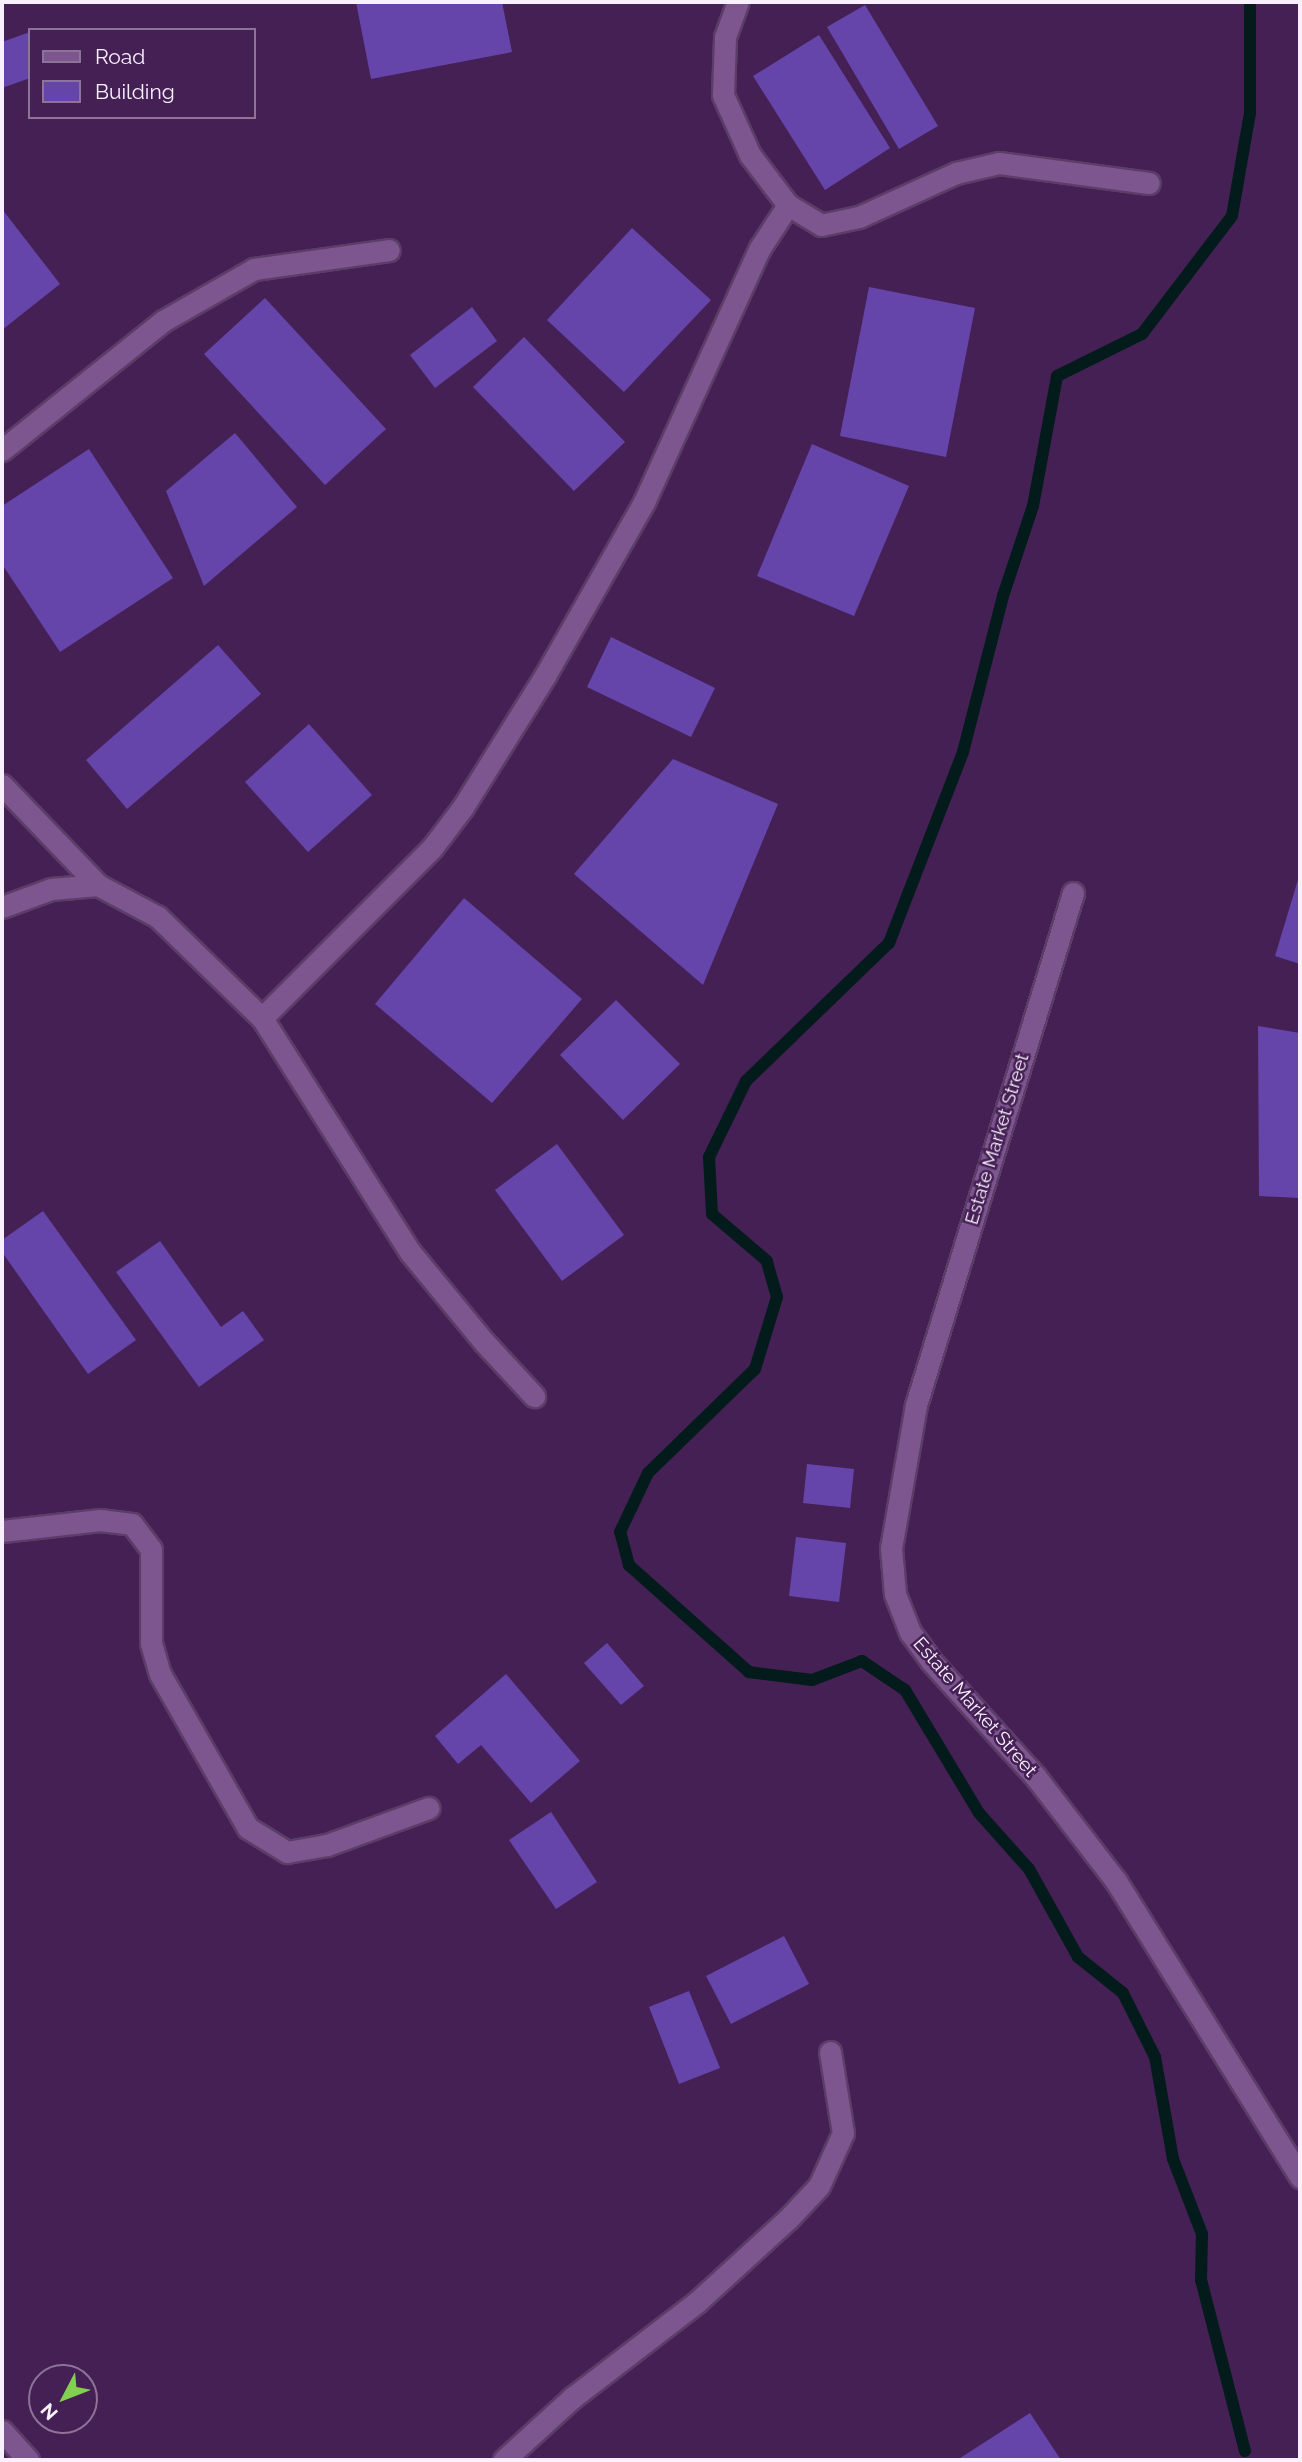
<!DOCTYPE html>
<style>
body{margin:0}
#map{position:relative;width:1302px;height:2462px;overflow:hidden;background:#452055;font-family:Raleway,sans-serif}
div>[style]{position:absolute}
.stream>*{height:12px;margin:-6px;padding:0 6px;transform-origin:6px;border-radius:6px;background:#031b1b}
.building>*{inset:0;background:#6645aa}
.roads{filter:drop-shadow(2px 0 #5c3d68) drop-shadow(-2px 0 #5c3d68) drop-shadow(0 2px #5c3d68) drop-shadow(0 -2px #5c3d68)}
.street>*{height:21px;margin:-10.5px;padding:0 10.5px;transform-origin:10.5px;border-radius:10.5px;background:#7e568f}
span{translate:-50% -50%;white-space:nowrap;text-align:center;line-height:1.15;-webkit-text-stroke:5px #452055;paint-order:stroke}
.street-label{font-size:19px;color:#f9f0fd}
.frame{position:absolute;inset:0;border:4px solid #f9f0fd;pointer-events:none}
.legend{position:absolute;left:28px;top:28px;width:228px;height:91px;box-sizing:border-box;background:#452055;border:2px solid #8d7398;margin:0;padding:9px 12px;list-style:none;font-size:21px;color:#f9f0fd}
.legend li{display:flex;align-items:center;gap:14px;height:35px}
.legend b{width:35px;border:2px solid #8d7398}
.north{position:absolute;left:28px;top:2364px;width:70px;height:70px;box-sizing:border-box;background:#452055;border:2px solid #8d7398;border-radius:50%;rotate:228deg;font-size:19px;font-weight:700;line-height:28px;text-align:center;color:#f9f0fd}
.north::after{content:'';display:block;margin:auto;width:24px;height:32px;background:#82d050;clip-path:polygon(50% 0,100% 100%,50% 72%,0 100%)}
</style>
<div id="map">
<div class="stream">
<i style="left:1245px;top:2451px;width:177px;rotate:-104.4deg"></i>
<i style="left:1201px;top:2280px;width:46px;rotate:-88.8deg"></i>
<i style="left:1202px;top:2234px;width:80px;rotate:-111.1deg"></i>
<i style="left:1173px;top:2159px;width:104px;rotate:-100deg"></i>
<i style="left:1155px;top:2057px;width:72px;rotate:-116.6deg"></i>
<i style="left:1123px;top:1993px;width:58px;rotate:-141.3deg"></i>
<i style="left:1078px;top:1957px;width:101px;rotate:-119.1deg"></i>
<i style="left:1029px;top:1869px;width:75px;rotate:-131.8deg"></i>
<i style="left:979px;top:1813px;width:144px;rotate:-121deg"></i>
<i style="left:905px;top:1690px;width:52px;rotate:-146deg"></i>
<i style="left:862px;top:1661px;width:53px;rotate:159.2deg"></i>
<i style="left:812px;top:1680px;width:64px;rotate:-172.8deg"></i>
<i style="left:749px;top:1672px;width:161px;rotate:-138.3deg"></i>
<i style="left:629px;top:1565px;width:34px;rotate:-105deg"></i>
<i style="left:620px;top:1532px;width:65px;rotate:-64.6deg"></i>
<i style="left:648px;top:1473px;width:149px;rotate:-44.2deg"></i>
<i style="left:755px;top:1369px;width:75px;rotate:-73deg"></i>
<i style="left:777px;top:1297px;width:37px;rotate:-106deg"></i>
<i style="left:767px;top:1261px;width:72px;rotate:-139.5deg"></i>
<i style="left:712px;top:1214px;width:57px;rotate:-93deg"></i>
<i style="left:709px;top:1157px;width:85px;rotate:-64deg"></i>
<i style="left:746px;top:1081px;width:199px;rotate:-44deg"></i>
<i style="left:889px;top:943px;width:205px;rotate:-68.8deg"></i>
<i style="left:963px;top:752px;width:161px;rotate:-75.6deg"></i>
<i style="left:1003px;top:596px;width:95px;rotate:-71.6deg"></i>
<i style="left:1033px;top:506px;width:132px;rotate:-79.5deg"></i>
<i style="left:1057px;top:376px;width:95px;rotate:-26.3deg"></i>
<i style="left:1142px;top:334px;width:148px;rotate:-52.7deg"></i>
<i style="left:1232px;top:216px;width:105px;rotate:-80.1deg"></i>
<i style="left:1250px;top:113px;width:111px;rotate:-90deg"></i>
</div>
<div class="building">
<i style="clip-path:polygon(356px 2px,502px 2px,512px 52px,371px 79px)"></i>
<i style="clip-path:polygon(865px 5px,938px 126px,899px 149px,827px 27px)"></i>
<i style="clip-path:polygon(30px 32px,30px 78px,2px 88px,2px 42px)"></i>
<i style="clip-path:polygon(819px 35px,890px 148px,825px 190px,753px 76px)"></i>
<i style="clip-path:polygon(2px 209px,60px 284px,2px 330px)"></i>
<i style="clip-path:polygon(632px 228px,711px 300px,624px 392px,547px 320px)"></i>
<i style="clip-path:polygon(869px 287px,975px 308px,946px 457px,840px 436px)"></i>
<i style="clip-path:polygon(265px 298px,386px 429px,325px 485px,204px 354px)"></i>
<i style="clip-path:polygon(472px 307px,497px 341px,435px 388px,410px 355px)"></i>
<i style="clip-path:polygon(524px 337px,625px 442px,574px 491px,473px 387px)"></i>
<i style="clip-path:polygon(235px 433px,297px 507px,204px 586px,166px 491px)"></i>
<i style="clip-path:polygon(812px 444px,909px 486px,854px 616px,757px 576px)"></i>
<i style="clip-path:polygon(89px 449px,173px 578px,60px 652px,2px 564px,2px 506px)"></i>
<i style="clip-path:polygon(611px 637px,715px 688px,691px 737px,587px 687px)"></i>
<i style="clip-path:polygon(218px 645px,261px 694px,127px 809px,86px 760px)"></i>
<i style="clip-path:polygon(309px 724px,372px 795px,308px 852px,245px 782px)"></i>
<i style="clip-path:polygon(673px 759px,778px 804px,703px 985px,574px 874px)"></i>
<i style="clip-path:polygon(1300px 873px,1300px 964px,1275px 956px)"></i>
<i style="clip-path:polygon(464px 898px,582px 999px,492px 1103px,375px 1004px)"></i>
<i style="clip-path:polygon(616px 1000px,680px 1064px,623px 1120px,560px 1055px)"></i>
<i style="clip-path:polygon(1258px 1026px,1300px 1033px,1300px 1198px,1259px 1196px)"></i>
<i style="clip-path:polygon(557px 1144px,624px 1235px,562px 1281px,495px 1190px)"></i>
<i style="clip-path:polygon(43px 1211px,136px 1340px,88px 1374px,2px 1252px,2px 1240px)"></i>
<i style="clip-path:polygon(160px 1241px,221px 1327px,243px 1311px,264px 1340px,199px 1387px,116px 1272px)"></i>
<i style="clip-path:polygon(807px 1464px,854px 1469px,850px 1508px,803px 1503px)"></i>
<i style="clip-path:polygon(796px 1537px,846px 1543px,839px 1602px,789px 1596px)"></i>
<i style="clip-path:polygon(607px 1643px,644px 1686px,621px 1705px,584px 1663px)"></i>
<i style="clip-path:polygon(506px 1674px,580px 1761px,531px 1803px,481px 1745px,458px 1764px,435px 1736px)"></i>
<i style="clip-path:polygon(551px 1812px,597px 1882px,556px 1909px,509px 1840px)"></i>
<i style="clip-path:polygon(784px 1936px,809px 1984px,731px 2024px,706px 1976px)"></i>
<i style="clip-path:polygon(689px 1991px,720px 2068px,679px 2084px,649px 2007px)"></i>
<i style="clip-path:polygon(1030px 2413px,1061px 2460px,957px 2460px)"></i>
</div>
<div class="roads">
<div class="street">
<i style="left:788px;top:205px;width:39px;rotate:31deg"></i>
<i style="left:821px;top:225px;width:39px;rotate:-12deg"></i>
<i style="left:859px;top:217px;width:107px;rotate:-24.4deg"></i>
<i style="left:956px;top:173px;width:44px;rotate:-13.1deg"></i>
<i style="left:999px;top:163px;width:151px;rotate:7.6deg"></i>
<i style="left:2px;top:450px;width:206px;rotate:-38.7deg"></i>
<i style="left:163px;top:321px;width:105px;rotate:-29.7deg"></i>
<i style="left:254px;top:269px;width:136px;rotate:-8deg"></i>
<i style="left:2px;top:785px;width:139px;rotate:46.2deg"></i>
<i style="left:98px;top:885px;width:68px;rotate:28.1deg"></i>
<i style="left:158px;top:917px;width:145px;rotate:44.2deg"></i>
<i style="left:262px;top:1018px;width:277px;rotate:57.7deg"></i>
<i style="left:410px;top:1252px;width:117px;rotate:50.6deg"></i>
<i style="left:484px;top:1342px;width:74px;rotate:47.2deg"></i>
<i style="left:1073px;top:893px;width:536px;rotate:107.05deg"></i>
<i style="left:916px;top:1405px;width:145px;rotate:99.9deg"></i>
<i style="left:891px;top:1548px;width:46px;rotate:85deg"></i>
<i style="left:895px;top:1594px;width:41px;rotate:68.5deg"></i>
<i style="left:910px;top:1632px;width:36px;rotate:54deg"></i>
<i style="left:931px;top:1661px;width:155px;rotate:47.9deg"></i>
<i style="left:1035px;top:1776px;width:133px;rotate:52.4deg"></i>
<i style="left:1116px;top:1881px;width:349px;rotate:58.1deg"></i>
<i style="left:2px;top:907px;width:52px;rotate:-20.2deg"></i>
<i style="left:51px;top:889px;width:47px;rotate:-4.9deg"></i>
<i style="left:262px;top:1018px;width:240px;rotate:-45deg"></i>
<i style="left:432px;top:848px;width:51px;rotate:-52.9deg"></i>
<i style="left:463px;top:807px;width:157px;rotate:-58deg"></i>
<i style="left:546px;top:674px;width:198px;rotate:-60.3deg"></i>
<i style="left:644px;top:502px;width:279px;rotate:-65.5deg"></i>
<i style="left:760px;top:248px;width:51px;rotate:-56.9deg"></i>
<i style="left:788px;top:205px;width:63px;rotate:-127.2deg"></i>
<i style="left:750px;top:155px;width:66px;rotate:-114.2deg"></i>
<i style="left:723px;top:95px;width:58px;rotate:-88deg"></i>
<i style="left:725px;top:37px;width:37px;rotate:-70deg"></i>
<i style="left:2px;top:1531px;width:99px;rotate:-6.4deg"></i>
<i style="left:100px;top:1520px;width:32px;rotate:7deg"></i>
<i style="left:132px;top:1524px;width:31px;rotate:53deg"></i>
<i style="left:151px;top:1549px;width:94px;rotate:90deg"></i>
<i style="left:151px;top:1643px;width:32px;rotate:74deg"></i>
<i style="left:160px;top:1674px;width:177px;rotate:60.3deg"></i>
<i style="left:248px;top:1828px;width:46px;rotate:31.6deg"></i>
<i style="left:287px;top:1852px;width:41px;rotate:-9.9deg"></i>
<i style="left:327px;top:1845px;width:108px;rotate:-20.1deg"></i>
<i style="left:2px;top:2431px;width:39px;rotate:48deg"></i>
<i style="left:504px;top:2460px;width:92px;rotate:-42.4deg"></i>
<i style="left:572px;top:2398px;width:158px;rotate:-37.5deg"></i>
<i style="left:697px;top:2302px;width:123px;rotate:-42.4deg"></i>
<i style="left:788px;top:2219px;width:45px;rotate:-46.8deg"></i>
<i style="left:819px;top:2186px;width:58px;rotate:-65.6deg"></i>
<i style="left:843px;top:2133px;width:82px;rotate:-99.1deg"></i>
</div>
</div>
<div class="street-label">
<span style="left:997px;top:1139px;rotate:-73deg">Estate Market Street</span>
<span style="left:975px;top:1707px;rotate:49deg">Estate Market Street</span>
</div>
<div class="frame"></div>
<ul class="legend">
<li><b style="height:9px;background:#7e568f"></b>Road</li>
<li><b style="height:19px;background:#6645aa"></b>Building</li>
</ul>
<div class="north">N</div>
</div>
